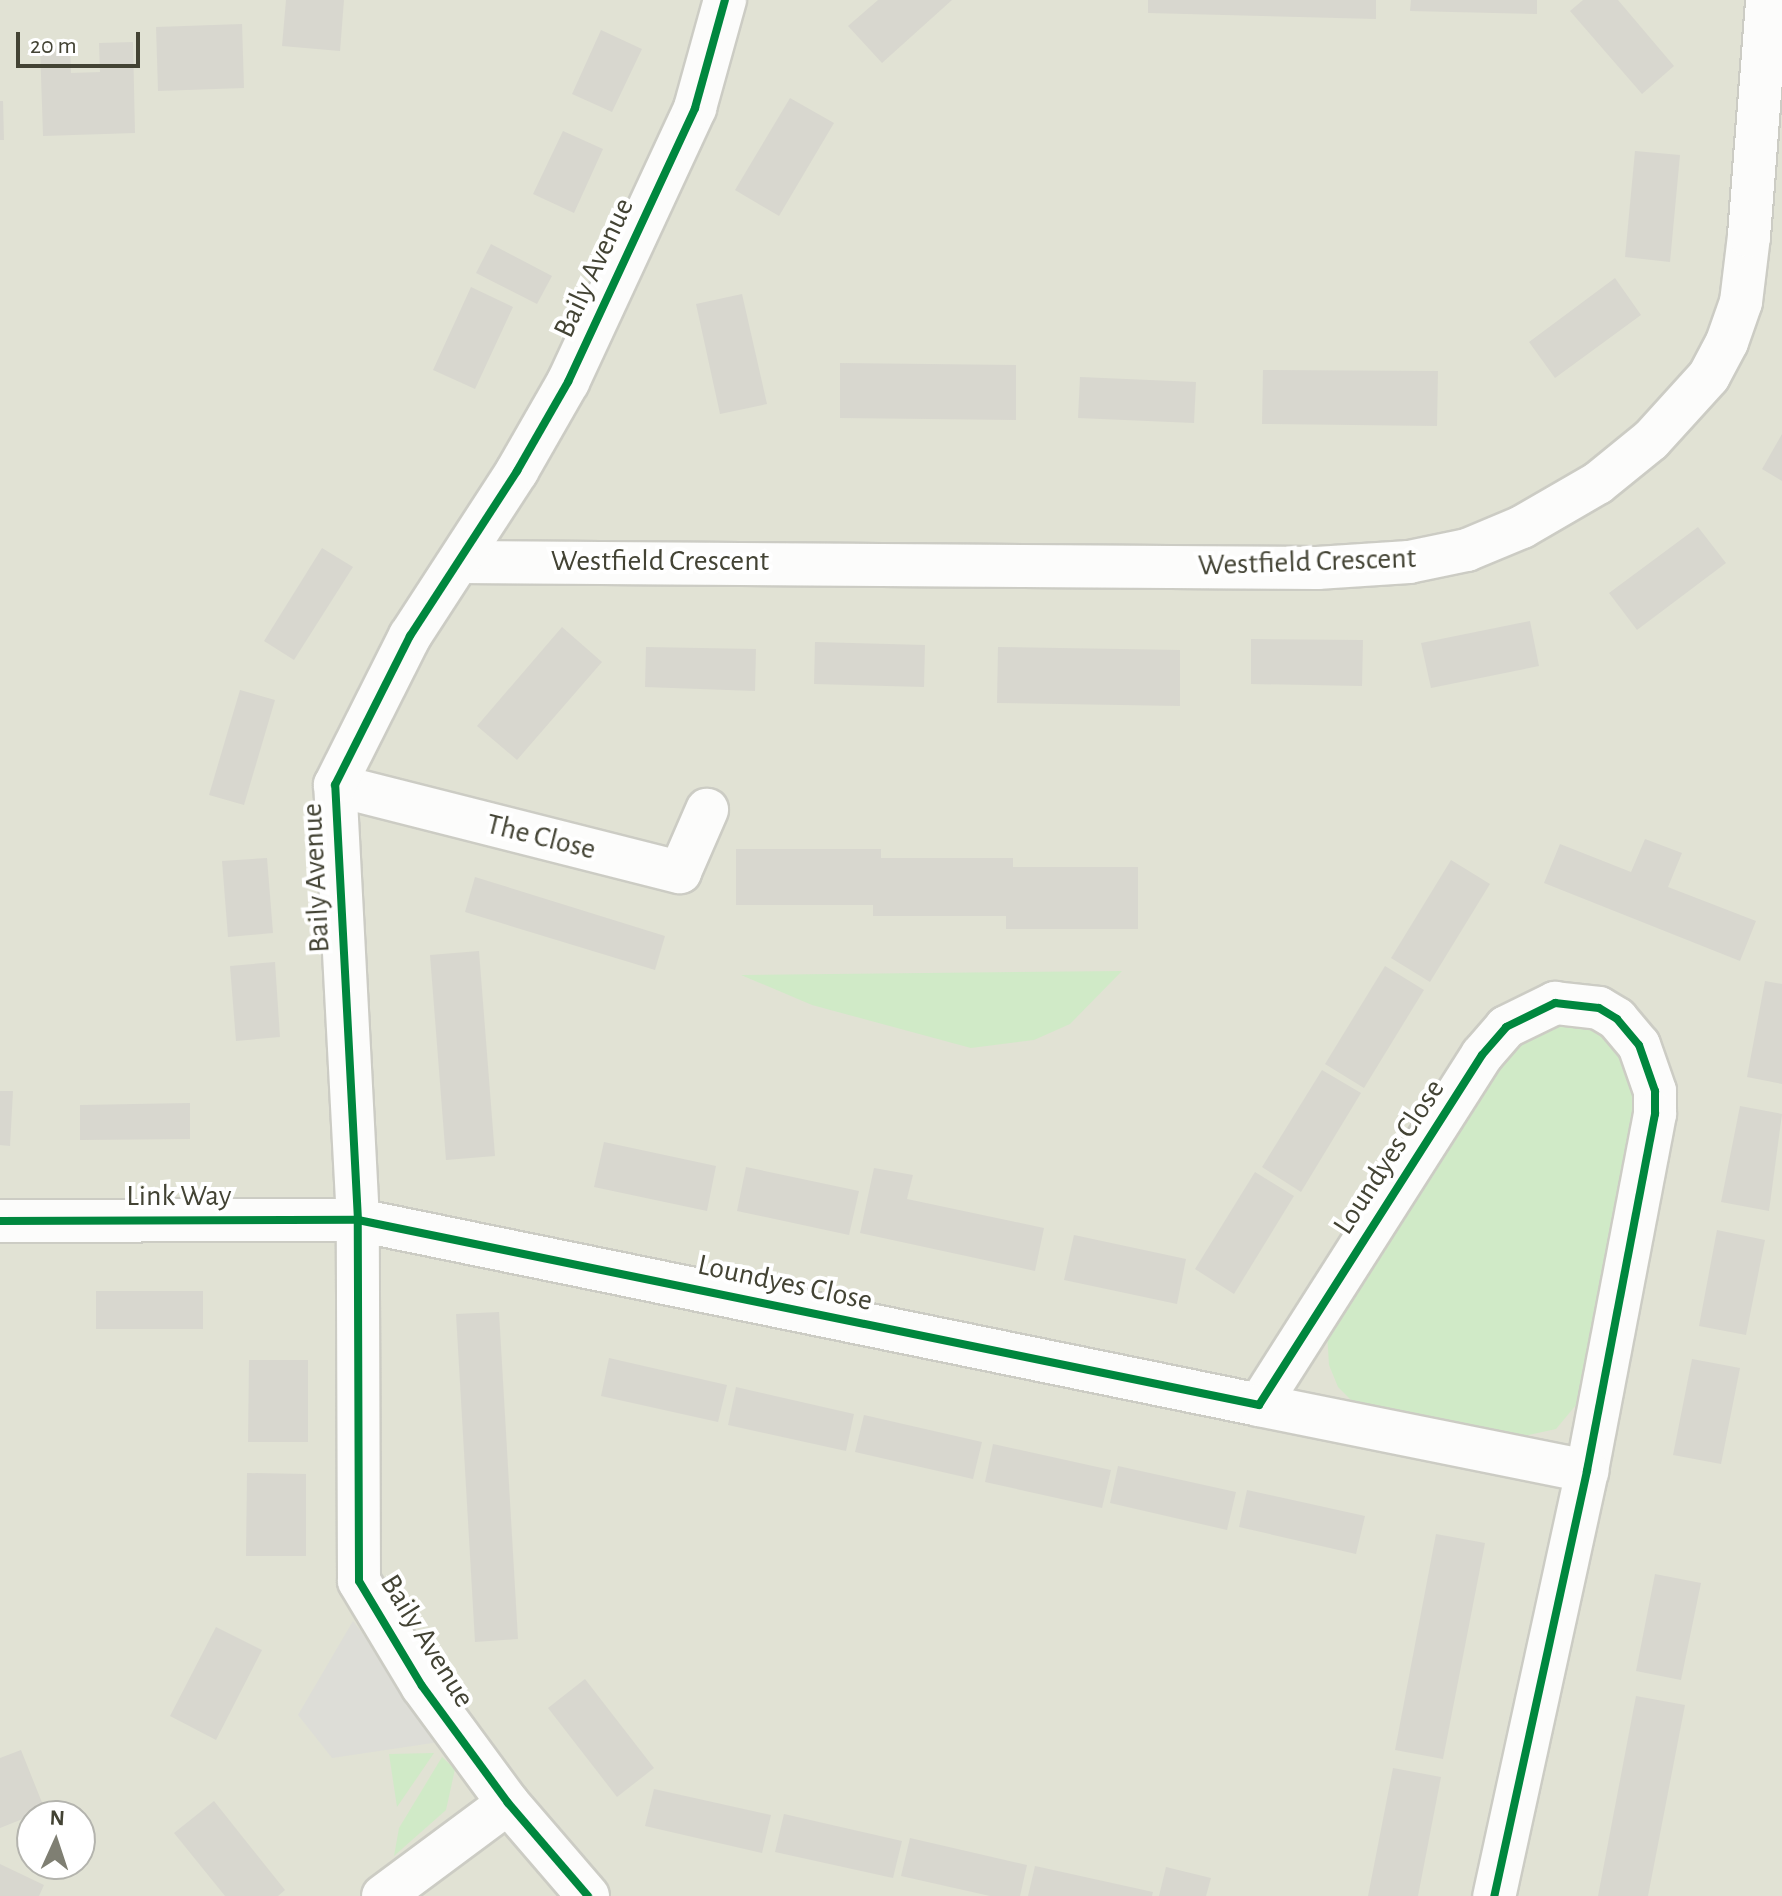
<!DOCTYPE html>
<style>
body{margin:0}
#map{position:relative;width:1782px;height:1896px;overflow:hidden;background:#eeeee7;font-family:"Alegreya Sans",sans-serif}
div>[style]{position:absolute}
.residential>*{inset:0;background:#e1e2d4}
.green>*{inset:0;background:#d0eac7}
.parking>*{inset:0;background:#ddddd7}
.building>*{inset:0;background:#d8d7cf}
.roads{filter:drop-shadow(2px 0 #ccccc4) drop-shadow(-2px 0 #ccccc4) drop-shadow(0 2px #ccccc4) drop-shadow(0 -2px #ccccc4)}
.street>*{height:42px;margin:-21px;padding:0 21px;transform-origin:21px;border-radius:21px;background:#fcfcfb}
.cycleway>*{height:8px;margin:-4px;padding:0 4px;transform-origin:4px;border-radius:4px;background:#00873e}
span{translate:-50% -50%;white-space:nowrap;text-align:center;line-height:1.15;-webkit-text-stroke:8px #fff;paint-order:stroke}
.street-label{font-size:30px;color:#434334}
.north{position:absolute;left:16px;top:1800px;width:80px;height:80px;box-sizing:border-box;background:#fff;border:2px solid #b4b4ae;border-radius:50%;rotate:3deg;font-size:22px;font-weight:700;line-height:32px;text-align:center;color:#434334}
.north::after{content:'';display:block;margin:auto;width:28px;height:36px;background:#7f7f73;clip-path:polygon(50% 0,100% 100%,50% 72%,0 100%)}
.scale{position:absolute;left:16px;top:32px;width:124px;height:36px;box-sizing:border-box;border:4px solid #434334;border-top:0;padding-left:10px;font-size:24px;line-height:28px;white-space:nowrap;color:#434334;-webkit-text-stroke:6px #fff;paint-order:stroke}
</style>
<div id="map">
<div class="residential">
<i style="clip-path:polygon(evenodd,0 0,1782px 0,1782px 1896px,0 1896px,0 0,32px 1816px,80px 1816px,80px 1864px,32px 1864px,32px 1816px)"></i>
</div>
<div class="green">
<i style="clip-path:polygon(1122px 971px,1070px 1024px,1034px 1040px,971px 1048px,812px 1005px,741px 975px)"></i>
<i style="clip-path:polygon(1553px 1022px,1592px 1024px,1617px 1046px,1637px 1091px,1576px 1405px,1556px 1429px,1519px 1437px,1368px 1408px,1351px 1400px,1338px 1387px,1329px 1365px,1327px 1333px,1500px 1055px)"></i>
<i style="clip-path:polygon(434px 1753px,397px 1807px,389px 1754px)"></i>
<i style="clip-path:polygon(442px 1757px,455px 1769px,446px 1810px,394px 1856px,399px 1828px)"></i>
</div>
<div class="parking">
<i style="clip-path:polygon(353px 1621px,446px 1741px,332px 1758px,298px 1715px)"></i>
</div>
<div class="building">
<i style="clip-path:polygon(286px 0,344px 0,340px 51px,282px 46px)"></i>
<i style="clip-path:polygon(878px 0,952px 0,882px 63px,848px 26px)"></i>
<i style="clip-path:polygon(1148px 0,1376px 0,1376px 19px,1148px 13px)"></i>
<i style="clip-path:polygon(1411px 0,1537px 0,1537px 14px,1410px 11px)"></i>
<i style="clip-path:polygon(1583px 0,1618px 0,1674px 66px,1642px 94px,1570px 11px)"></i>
<i style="clip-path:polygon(242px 24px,244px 88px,158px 91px,156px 27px)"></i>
<i style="clip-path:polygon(601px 30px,642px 49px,612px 112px,572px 94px)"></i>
<i style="clip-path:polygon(133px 42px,135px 133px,43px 136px,40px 46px,70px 46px,71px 73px,100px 72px,99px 43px)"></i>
<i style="clip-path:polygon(790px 98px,834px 123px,779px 216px,735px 190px)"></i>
<i style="clip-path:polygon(0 101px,3px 101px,4px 140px,0 140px)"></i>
<i style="clip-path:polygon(563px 131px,603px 149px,574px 213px,533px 194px)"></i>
<i style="clip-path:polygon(1635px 151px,1680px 155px,1670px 262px,1625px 257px)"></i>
<i style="clip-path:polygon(491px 244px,552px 276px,537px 304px,476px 273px)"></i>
<i style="clip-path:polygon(1615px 278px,1641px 315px,1555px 378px,1529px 342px)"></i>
<i style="clip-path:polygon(471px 287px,513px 307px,475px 389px,433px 370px)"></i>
<i style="clip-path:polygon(742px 294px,767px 404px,720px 414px,696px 304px)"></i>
<i style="clip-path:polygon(840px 363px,1016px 365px,1016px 420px,840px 418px)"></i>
<i style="clip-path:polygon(1263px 370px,1438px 371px,1437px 426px,1262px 424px)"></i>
<i style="clip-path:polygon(1080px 377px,1196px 382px,1194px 423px,1078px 418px)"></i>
<i style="clip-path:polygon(1782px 434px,1782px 481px,1762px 469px)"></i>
<i style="clip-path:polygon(1698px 527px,1726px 563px,1637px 630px,1609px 593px)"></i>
<i style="clip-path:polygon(322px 548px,353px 567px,294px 660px,264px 641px)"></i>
<i style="clip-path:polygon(1530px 621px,1539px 666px,1431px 688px,1421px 643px)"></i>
<i style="clip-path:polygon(562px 627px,602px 662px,517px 760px,477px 726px)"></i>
<i style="clip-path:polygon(1251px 639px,1363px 640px,1362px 686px,1251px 684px)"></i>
<i style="clip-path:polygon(815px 642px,925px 645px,924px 687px,814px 684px)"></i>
<i style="clip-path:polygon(646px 647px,756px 649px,755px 691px,645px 687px)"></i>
<i style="clip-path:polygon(998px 647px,1180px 650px,1180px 706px,997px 703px)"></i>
<i style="clip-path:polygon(240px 690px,275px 700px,244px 805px,209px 795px)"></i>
<i style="clip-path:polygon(1645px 839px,1682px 853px,1668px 887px,1756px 921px,1740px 961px,1544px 883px,1560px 844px,1631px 872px)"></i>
<i style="clip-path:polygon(736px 849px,881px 849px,881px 858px,1013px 858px,1013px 867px,1138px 867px,1138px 929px,1006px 929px,1006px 916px,873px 916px,873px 905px,736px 905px)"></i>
<i style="clip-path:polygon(267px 858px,273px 933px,228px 937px,222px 861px)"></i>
<i style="clip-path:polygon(1451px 860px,1490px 884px,1430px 982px,1391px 958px)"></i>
<i style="clip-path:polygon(475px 877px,665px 936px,655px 970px,465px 912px)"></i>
<i style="clip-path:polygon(479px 951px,495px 1156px,446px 1160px,430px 955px)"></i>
<i style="clip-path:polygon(275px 962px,280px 1037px,236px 1041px,230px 966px)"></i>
<i style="clip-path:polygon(1385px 966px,1424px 990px,1364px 1088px,1325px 1064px)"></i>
<i style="clip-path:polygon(1765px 981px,1782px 984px,1782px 1084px,1747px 1077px)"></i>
<i style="clip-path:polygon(1322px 1070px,1361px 1093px,1301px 1192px,1262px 1167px)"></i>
<i style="clip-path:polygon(0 1091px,13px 1091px,10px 1146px,0 1145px)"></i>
<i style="clip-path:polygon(190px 1103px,190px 1139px,80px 1140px,80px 1105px)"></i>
<i style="clip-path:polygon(1740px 1106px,1782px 1114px,1769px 1211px,1721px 1202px)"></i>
<i style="clip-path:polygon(604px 1142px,716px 1166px,707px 1211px,594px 1187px)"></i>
<i style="clip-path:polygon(746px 1167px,859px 1191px,849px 1235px,737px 1211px)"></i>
<i style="clip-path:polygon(874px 1168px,913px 1175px,907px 1199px,1044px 1228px,1035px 1271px,860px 1233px)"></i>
<i style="clip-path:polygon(1255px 1172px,1294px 1196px,1234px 1294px,1195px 1269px)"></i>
<i style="clip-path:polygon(1717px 1230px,1765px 1240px,1746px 1335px,1699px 1326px)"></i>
<i style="clip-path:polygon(1074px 1235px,1186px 1259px,1177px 1304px,1064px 1280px)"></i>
<i style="clip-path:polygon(96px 1291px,203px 1291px,203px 1329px,96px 1329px)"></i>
<i style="clip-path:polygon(499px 1312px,518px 1639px,475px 1642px,456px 1314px)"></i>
<i style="clip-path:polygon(609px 1358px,727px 1385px,718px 1422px,601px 1396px)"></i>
<i style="clip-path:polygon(1692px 1359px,1740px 1368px,1721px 1464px,1673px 1455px)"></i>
<i style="clip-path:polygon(249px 1360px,308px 1360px,308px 1442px,248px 1442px)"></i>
<i style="clip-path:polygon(736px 1387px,854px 1414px,846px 1451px,728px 1425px)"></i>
<i style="clip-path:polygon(864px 1415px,982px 1442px,973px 1479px,855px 1452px)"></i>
<i style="clip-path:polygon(993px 1444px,1111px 1470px,1102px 1508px,985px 1482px)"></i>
<i style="clip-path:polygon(1118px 1466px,1236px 1492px,1227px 1530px,1110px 1503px)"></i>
<i style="clip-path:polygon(247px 1473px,306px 1474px,306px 1556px,246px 1556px)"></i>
<i style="clip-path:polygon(1247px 1490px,1365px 1516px,1356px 1554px,1239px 1527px)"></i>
<i style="clip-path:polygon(1436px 1534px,1485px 1543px,1443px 1759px,1395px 1750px)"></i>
<i style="clip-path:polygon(1655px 1574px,1701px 1583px,1681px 1680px,1636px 1671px)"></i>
<i style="clip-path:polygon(216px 1627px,262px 1650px,216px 1740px,170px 1716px)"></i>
<i style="clip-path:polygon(585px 1679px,654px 1768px,617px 1797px,548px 1708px)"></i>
<i style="clip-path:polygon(1636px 1696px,1685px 1705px,1648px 1896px,1598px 1896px)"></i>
<i style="clip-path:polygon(21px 1750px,45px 1810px,0 1828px,0 1758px)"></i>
<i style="clip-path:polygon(1393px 1768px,1441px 1777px,1418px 1896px,1368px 1896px)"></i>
<i style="clip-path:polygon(654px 1789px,771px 1815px,762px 1853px,645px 1826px)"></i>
<i style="clip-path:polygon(214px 1801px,285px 1890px,278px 1896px,225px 1896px,174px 1833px)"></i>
<i style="clip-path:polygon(784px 1814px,902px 1841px,893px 1878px,775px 1852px)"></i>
<i style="clip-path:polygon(910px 1838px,1027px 1865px,1020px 1896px,990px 1896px,901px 1876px)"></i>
<i style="clip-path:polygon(0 1864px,44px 1885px,39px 1896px,0 1896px)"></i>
<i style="clip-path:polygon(1035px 1866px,1153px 1892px,1152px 1896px,1028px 1896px)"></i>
<i style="clip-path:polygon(1166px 1867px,1211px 1878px,1206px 1896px,1159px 1896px)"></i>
</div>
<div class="roads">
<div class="street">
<i style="left:461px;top:562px;width:856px;rotate:0.4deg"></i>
<i style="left:1317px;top:568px;width:92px;rotate:-3.7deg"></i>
<i style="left:1409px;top:562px;width:59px;rotate:-11.7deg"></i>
<i style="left:1467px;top:550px;width:60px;rotate:-22.7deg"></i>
<i style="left:1522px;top:527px;width:88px;rotate:-30.1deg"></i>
<i style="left:1598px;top:483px;width:68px;rotate:-39.1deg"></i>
<i style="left:1651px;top:440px;width:86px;rotate:-47.8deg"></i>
<i style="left:1709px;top:376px;width:38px;rotate:-62deg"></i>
<i style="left:1727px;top:342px;width:42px;rotate:-70.7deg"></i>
<i style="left:1741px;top:302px;width:66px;rotate:-83.1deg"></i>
<i style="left:1749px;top:236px;width:237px;rotate:-85.6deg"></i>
<i style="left:335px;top:785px;width:356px;rotate:14.2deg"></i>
<i style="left:680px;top:872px;width:68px;rotate:-66.5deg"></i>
<i style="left:0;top:1221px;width:358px;rotate:-0.2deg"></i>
<i style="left:358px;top:1220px;width:920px;rotate:11.6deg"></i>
<i style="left:1259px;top:1405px;width:415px;rotate:-57.5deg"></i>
<i style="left:1482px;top:1055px;width:37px;rotate:-49deg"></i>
<i style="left:1506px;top:1027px;width:55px;rotate:-26.1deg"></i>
<i style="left:1555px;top:1003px;width:44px;rotate:6.5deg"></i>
<i style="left:1599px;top:1008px;width:21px;rotate:31deg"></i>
<i style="left:1617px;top:1019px;width:34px;rotate:50deg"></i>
<i style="left:1639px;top:1045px;width:49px;rotate:70.8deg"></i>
<i style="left:1655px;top:1091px;width:23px;rotate:90deg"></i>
<i style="left:1655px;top:1114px;width:363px;rotate:100.8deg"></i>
<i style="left:1587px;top:1471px;width:435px;rotate:102.3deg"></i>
<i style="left:1259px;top:1405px;width:335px;rotate:11.4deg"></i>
<i style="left:383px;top:1896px;width:156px;rotate:-36.6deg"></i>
<i style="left:588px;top:1896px;width:123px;rotate:-130.7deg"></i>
<i style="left:508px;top:1803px;width:145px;rotate:-126.3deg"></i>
<i style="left:422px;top:1686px;width:122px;rotate:-121deg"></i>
<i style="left:359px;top:1581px;width:361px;rotate:-90.2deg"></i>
<i style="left:358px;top:1220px;width:436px;rotate:-93deg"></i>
<i style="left:335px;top:785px;width:167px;rotate:-63.3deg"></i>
<i style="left:410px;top:636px;width:197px;rotate:-57deg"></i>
<i style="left:517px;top:471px;width:103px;rotate:-60.2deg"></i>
<i style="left:568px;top:382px;width:302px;rotate:-65.1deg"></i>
<i style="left:695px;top:108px;width:112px;rotate:-74.5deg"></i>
</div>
</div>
<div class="cycleway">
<i style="left:0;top:1221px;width:358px;rotate:-0.2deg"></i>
<i style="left:358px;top:1220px;width:920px;rotate:11.6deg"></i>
<i style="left:1259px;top:1405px;width:415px;rotate:-57.5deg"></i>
<i style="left:1482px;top:1055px;width:37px;rotate:-49deg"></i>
<i style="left:1506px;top:1027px;width:55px;rotate:-26.1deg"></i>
<i style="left:1555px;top:1003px;width:44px;rotate:6.5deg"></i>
<i style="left:1599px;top:1008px;width:21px;rotate:31deg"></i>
<i style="left:1617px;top:1019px;width:34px;rotate:50deg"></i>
<i style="left:1639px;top:1045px;width:49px;rotate:70.8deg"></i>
<i style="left:1655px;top:1091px;width:23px;rotate:90deg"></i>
<i style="left:1655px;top:1114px;width:363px;rotate:100.8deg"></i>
<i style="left:1587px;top:1471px;width:435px;rotate:102.3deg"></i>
<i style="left:588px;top:1896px;width:123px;rotate:-130.7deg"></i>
<i style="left:508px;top:1803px;width:145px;rotate:-126.3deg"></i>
<i style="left:422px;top:1686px;width:122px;rotate:-121deg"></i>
<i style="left:359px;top:1581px;width:361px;rotate:-90.2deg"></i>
<i style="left:358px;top:1220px;width:436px;rotate:-93deg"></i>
<i style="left:335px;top:785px;width:167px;rotate:-63.3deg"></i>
<i style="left:410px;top:636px;width:197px;rotate:-57deg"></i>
<i style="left:517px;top:471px;width:103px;rotate:-60.2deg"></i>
<i style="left:568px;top:382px;width:302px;rotate:-65.1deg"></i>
<i style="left:695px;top:108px;width:112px;rotate:-74.5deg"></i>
</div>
<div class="street-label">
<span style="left:594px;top:268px;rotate:-65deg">Baily Avenue</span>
<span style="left:660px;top:561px">Westfield Crescent</span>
<span style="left:1307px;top:562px;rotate:-2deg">Westfield Crescent</span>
<span style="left:541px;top:837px;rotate:14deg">The Close</span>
<span style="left:316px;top:878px;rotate:-93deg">Baily Avenue</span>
<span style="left:1389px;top:1157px;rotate:-57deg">Loundyes Close</span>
<span style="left:179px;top:1196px">Link Way</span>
<span style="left:785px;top:1283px;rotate:12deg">Loundyes Close</span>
<span style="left:427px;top:1641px;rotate:58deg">Baily Avenue</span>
</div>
<div class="north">N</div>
<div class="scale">20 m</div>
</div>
